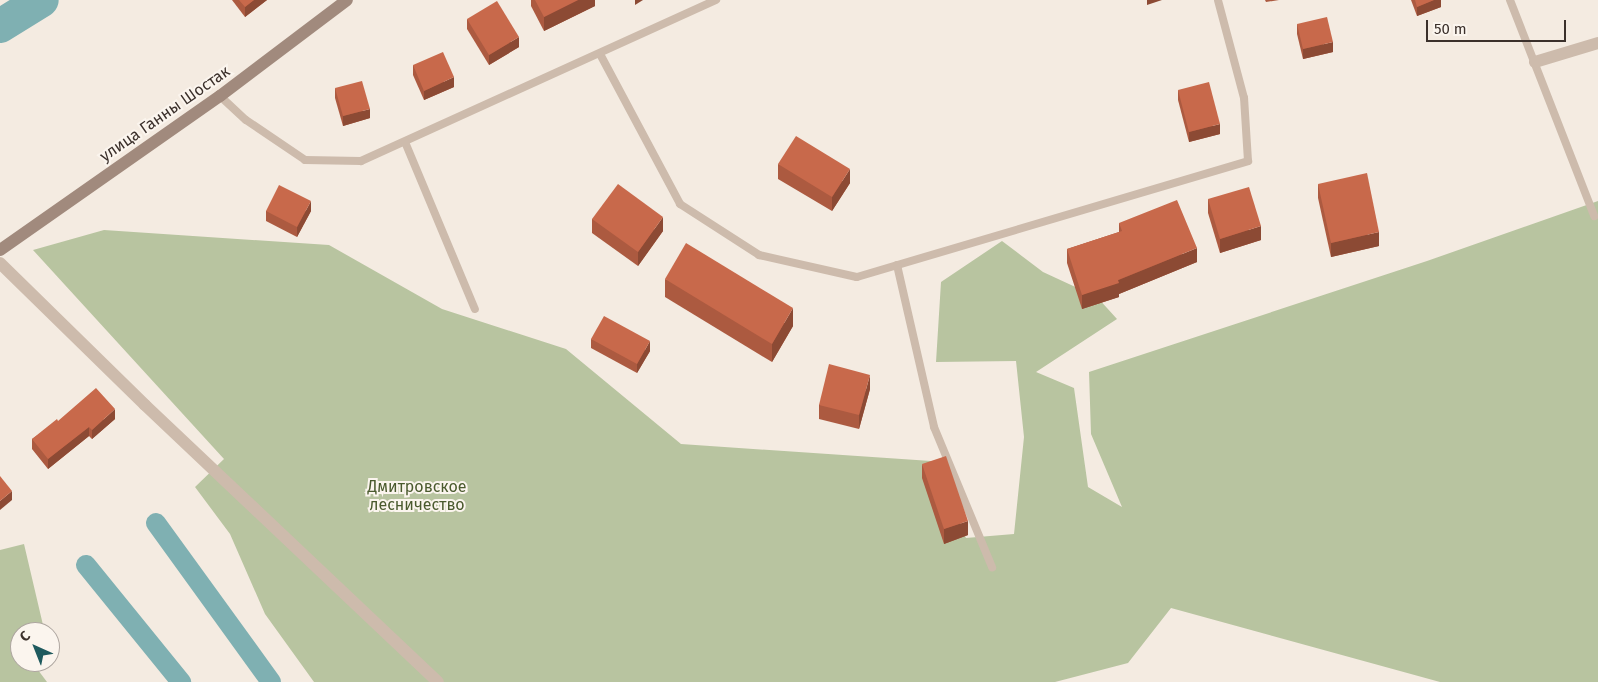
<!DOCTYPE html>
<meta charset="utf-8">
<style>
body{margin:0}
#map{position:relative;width:1598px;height:682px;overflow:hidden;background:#f4ebe1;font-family:"Fira Sans",sans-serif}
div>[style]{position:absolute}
.green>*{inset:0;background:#b8c4a0}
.canal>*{height:20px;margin:-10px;padding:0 10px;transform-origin:10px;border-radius:10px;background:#7fb0b2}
.river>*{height:34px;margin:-17px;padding:0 17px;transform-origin:17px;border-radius:17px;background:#7fb0b2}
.lane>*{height:8px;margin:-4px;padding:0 4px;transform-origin:4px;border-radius:4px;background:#cdbbac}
.street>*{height:12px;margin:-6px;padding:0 6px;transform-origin:6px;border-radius:6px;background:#cdbbac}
.secondary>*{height:12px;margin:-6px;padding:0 6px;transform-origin:6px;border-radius:6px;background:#a18a7d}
.wall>*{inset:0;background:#ac5a40}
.shaded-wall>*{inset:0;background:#8c4a34}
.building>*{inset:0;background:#c8694b}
span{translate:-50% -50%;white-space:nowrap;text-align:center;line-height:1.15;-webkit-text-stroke:4px #fbf5ee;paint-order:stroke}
.street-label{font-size:16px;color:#3b302b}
.park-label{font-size:16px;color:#4a5a2e}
.north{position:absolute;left:10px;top:622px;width:50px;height:50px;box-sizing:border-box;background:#fbf5ee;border:1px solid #aea6a0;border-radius:50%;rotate:316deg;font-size:14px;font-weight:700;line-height:20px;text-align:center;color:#3b302b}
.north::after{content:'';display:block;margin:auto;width:18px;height:22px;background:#1f5a5e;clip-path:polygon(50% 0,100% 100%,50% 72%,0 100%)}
.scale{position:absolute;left:1426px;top:20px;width:140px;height:22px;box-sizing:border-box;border:2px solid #3b302b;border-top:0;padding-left:6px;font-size:15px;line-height:18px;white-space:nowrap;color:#3b302b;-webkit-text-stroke:4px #fbf5ee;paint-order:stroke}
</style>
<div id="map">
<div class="green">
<i style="clip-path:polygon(1598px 201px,1598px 682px,1440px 682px,1171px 608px,1128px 663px,1055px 682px,314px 682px,265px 614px,230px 534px,195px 487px,224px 459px,33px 250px,104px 230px,329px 245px,442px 309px,566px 349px,681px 444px,931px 461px,966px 538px,1014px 534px,1024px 437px,1016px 361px,936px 362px,941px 282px,1002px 241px,1043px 272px,1097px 297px,1117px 319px,1036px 372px,1074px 388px,1088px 487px,1122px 507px,1091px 434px,1089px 372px,1427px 261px)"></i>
<i style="clip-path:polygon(24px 544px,43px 625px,30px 632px,20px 632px,20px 637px,16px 640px,20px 645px,20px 662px,32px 662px,47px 682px,0 682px,0 550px)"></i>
</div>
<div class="canal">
<i style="left:156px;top:523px;width:196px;rotate:54.1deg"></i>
<i style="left:86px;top:565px;width:151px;rotate:50.9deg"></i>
</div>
<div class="river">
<i style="left:0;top:26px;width:49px;rotate:-31.8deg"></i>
</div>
<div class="lane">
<i style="left:1510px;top:0;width:232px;rotate:68.7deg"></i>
<i style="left:600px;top:54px;width:170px;rotate:61.9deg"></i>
<i style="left:680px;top:204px;width:94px;rotate:32.8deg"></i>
<i style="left:759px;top:255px;width:100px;rotate:12.7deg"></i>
<i style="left:857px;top:277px;width:408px;rotate:-16.5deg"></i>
<i style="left:1248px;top:161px;width:63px;rotate:-93.6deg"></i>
<i style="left:1244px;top:98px;width:101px;rotate:-104.9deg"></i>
<i style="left:220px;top:96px;width:35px;rotate:43deg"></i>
<i style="left:246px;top:120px;width:71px;rotate:34.1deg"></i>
<i style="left:305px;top:160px;width:56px;rotate:1deg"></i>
<i style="left:361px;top:161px;width:390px;rotate:-24.4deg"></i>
<i style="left:405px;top:142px;width:181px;rotate:67.3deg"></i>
<i style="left:897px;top:265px;width:166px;rotate:77.1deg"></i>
<i style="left:934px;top:427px;width:152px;rotate:67.5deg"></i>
</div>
<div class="street">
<i style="left:1535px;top:62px;width:66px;rotate:-16.8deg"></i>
<i style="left:0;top:263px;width:203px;rotate:44.4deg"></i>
<i style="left:145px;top:405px;width:403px;rotate:43.4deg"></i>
</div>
<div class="secondary">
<i style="left:0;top:250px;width:269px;rotate:-35deg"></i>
<i style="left:220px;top:96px;width:159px;rotate:-37.1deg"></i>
</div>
<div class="wall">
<i style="clip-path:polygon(232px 0,267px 0,245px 17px)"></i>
<i style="clip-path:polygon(531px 0,595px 0,595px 6px,544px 31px,531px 6px)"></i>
<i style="clip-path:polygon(1265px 0,1279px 0,1266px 2px)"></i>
<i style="clip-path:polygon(1411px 0,1441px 0,1441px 7px,1417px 16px)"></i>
<i style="clip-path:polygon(467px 19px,519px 47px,489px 65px,467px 29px)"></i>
<i style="clip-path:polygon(1297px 24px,1333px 52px,1303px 59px,1297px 34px)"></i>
<i style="clip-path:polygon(413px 65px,454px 87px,424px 100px,413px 75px)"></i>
<i style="clip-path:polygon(335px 88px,370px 118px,343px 126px,335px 98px)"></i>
<i style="clip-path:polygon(1178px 90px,1220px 134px,1189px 142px,1178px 100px)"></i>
<i style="clip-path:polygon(778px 164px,850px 183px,832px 211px,778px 179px)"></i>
<i style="clip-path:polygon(1318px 184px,1379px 246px,1331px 257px,1318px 198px)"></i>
<i style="clip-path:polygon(1208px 199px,1261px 240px,1220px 253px,1208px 213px)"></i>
<i style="clip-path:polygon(266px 211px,311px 211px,297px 237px,266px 221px)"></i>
<i style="clip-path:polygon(592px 219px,663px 231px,638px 266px,592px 233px)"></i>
<i style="clip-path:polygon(1119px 223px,1197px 262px,1119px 294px,1119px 297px,1082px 309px,1067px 263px,1067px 249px,1119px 232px)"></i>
<i style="clip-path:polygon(665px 279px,793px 326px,772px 362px,665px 297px)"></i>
<i style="clip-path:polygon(591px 339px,650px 351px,637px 373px,591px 348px)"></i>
<i style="clip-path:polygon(870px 389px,859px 429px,819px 419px,819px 405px)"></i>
<i style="clip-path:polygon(115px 419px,92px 439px,89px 436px,48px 469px,32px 449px,32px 439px,58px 421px)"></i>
<i style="clip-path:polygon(922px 464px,968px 535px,944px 544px,922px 478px)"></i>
</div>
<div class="shaded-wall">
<i style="clip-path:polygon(254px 0,267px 0,245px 17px,245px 7px)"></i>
<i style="clip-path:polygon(578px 0,595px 0,595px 6px,544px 31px,544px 17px)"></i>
<i style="clip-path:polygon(635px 0,643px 0,635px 5px)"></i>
<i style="clip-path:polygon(1147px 0,1162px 0,1147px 5px)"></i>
<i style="clip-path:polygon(1434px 0,1441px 0,1441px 7px,1417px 16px,1417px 7px)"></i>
<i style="clip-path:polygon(519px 37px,519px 47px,489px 65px,489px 55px)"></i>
<i style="clip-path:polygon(1333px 42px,1333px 52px,1303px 59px,1303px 49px)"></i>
<i style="clip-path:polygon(454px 77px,454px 87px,424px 100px,424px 91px)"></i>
<i style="clip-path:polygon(370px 109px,370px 118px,343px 126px,343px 116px)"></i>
<i style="clip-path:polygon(1220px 124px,1220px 134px,1189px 142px,1189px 132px)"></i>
<i style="clip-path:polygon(850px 169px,850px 183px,832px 211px,832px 197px)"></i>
<i style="clip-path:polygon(311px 201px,311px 211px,297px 237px,297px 227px)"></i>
<i style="clip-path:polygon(663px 217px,663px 231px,638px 266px,638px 252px)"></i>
<i style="clip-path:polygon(1261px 226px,1261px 240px,1220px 253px,1220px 239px)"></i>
<i style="clip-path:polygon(1379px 232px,1379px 246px,1331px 257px,1331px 243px)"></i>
<i style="clip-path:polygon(1197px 248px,1197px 262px,1119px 294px,1119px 297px,1082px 309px,1082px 295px)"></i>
<i style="clip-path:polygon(793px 308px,793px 326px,772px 362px,772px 344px)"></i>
<i style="clip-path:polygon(650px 341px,650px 351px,637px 373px,637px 364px)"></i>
<i style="clip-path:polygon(870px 375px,870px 389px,859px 429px,859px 415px)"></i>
<i style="clip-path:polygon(115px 409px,115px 419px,92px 439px,92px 430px)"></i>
<i style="clip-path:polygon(89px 427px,89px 436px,48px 469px,48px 459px)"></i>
<i style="clip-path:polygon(12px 491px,12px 500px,0 510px,0 501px)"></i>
<i style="clip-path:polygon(968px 521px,968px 535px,944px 544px,944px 529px)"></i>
</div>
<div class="building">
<i style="clip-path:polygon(239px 0,254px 0,245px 7px)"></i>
<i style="clip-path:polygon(535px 0,578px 0,544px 17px)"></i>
<i style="clip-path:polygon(1415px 0,1434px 0,1417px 7px)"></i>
<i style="clip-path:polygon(497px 1px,519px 37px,489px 55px,467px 19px)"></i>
<i style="clip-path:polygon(1327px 17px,1333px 42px,1303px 49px,1297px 24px)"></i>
<i style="clip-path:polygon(443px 52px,454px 77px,424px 91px,413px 65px)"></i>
<i style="clip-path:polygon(362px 81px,370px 109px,343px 116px,335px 88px)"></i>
<i style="clip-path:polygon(1209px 82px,1220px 124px,1189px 132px,1178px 90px)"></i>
<i style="clip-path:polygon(796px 136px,850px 169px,832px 197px,778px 164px)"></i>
<i style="clip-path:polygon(1367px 173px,1379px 232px,1331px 243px,1318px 184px)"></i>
<i style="clip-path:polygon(618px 184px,663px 217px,638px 252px,592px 219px)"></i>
<i style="clip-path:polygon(279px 185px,311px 201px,297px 227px,266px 211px)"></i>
<i style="clip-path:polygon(1249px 187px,1261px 226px,1220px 239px,1208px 199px)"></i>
<i style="clip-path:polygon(1177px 200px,1197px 248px,1118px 280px,1119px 283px,1082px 295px,1067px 249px,1122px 231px,1119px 223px)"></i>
<i style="clip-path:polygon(686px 243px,793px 308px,772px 344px,665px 279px)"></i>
<i style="clip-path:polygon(604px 316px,650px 341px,637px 364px,591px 339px)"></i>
<i style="clip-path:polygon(829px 364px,870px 375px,859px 415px,819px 405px)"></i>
<i style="clip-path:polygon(96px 388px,115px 409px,92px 430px,89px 427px,48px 459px,32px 439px,57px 419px,58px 421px)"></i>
<i style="clip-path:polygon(946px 456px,968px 521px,944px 529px,922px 464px)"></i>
<i style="clip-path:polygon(0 476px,12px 491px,0 501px)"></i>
</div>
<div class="street-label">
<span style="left:165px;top:114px;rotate:-35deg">улица Ганны Шостак</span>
</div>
<div class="park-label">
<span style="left:417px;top:496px">Дмитровское<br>лесничество</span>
</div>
<div class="north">С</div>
<div class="scale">50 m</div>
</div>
